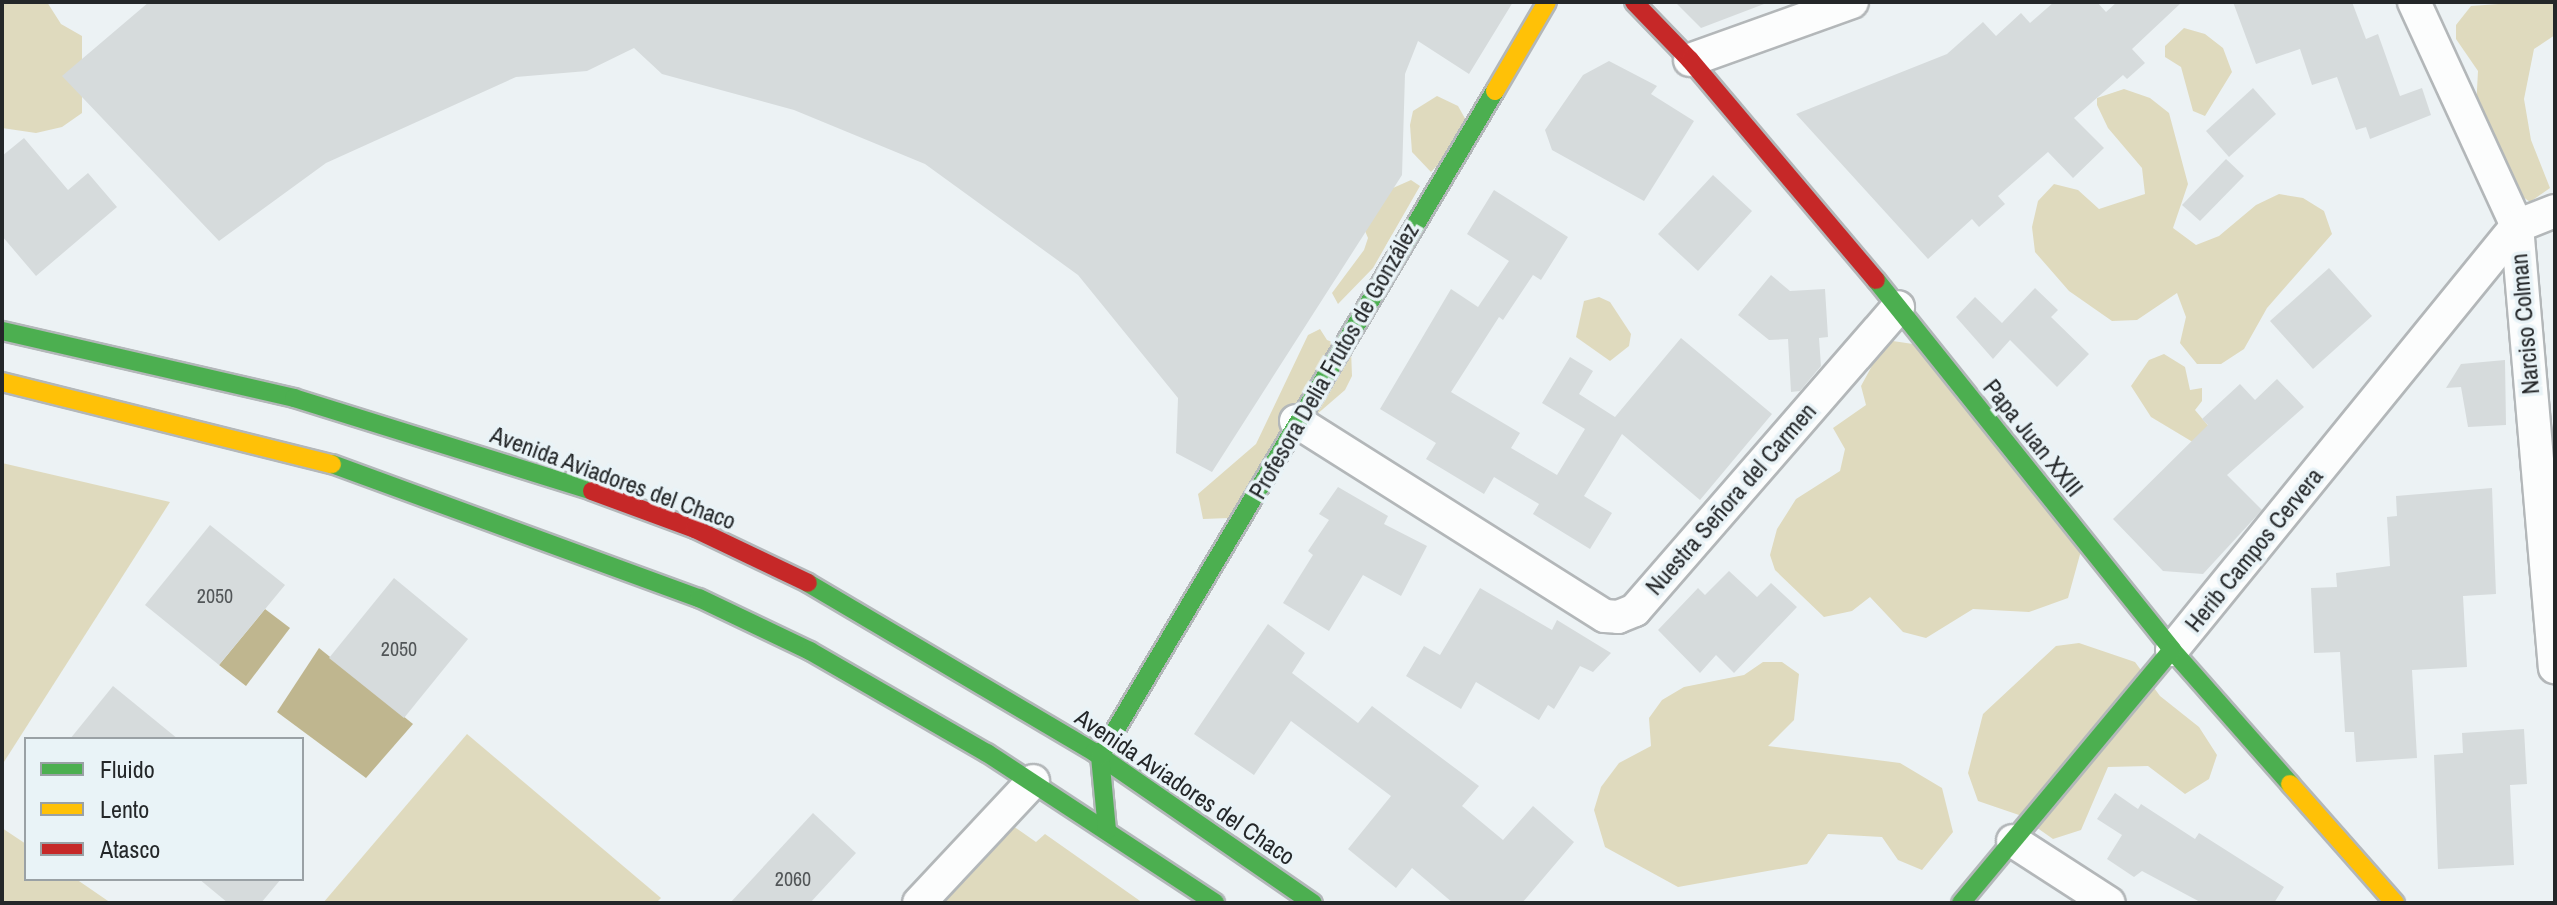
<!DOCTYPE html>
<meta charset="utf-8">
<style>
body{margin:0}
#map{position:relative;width:2557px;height:905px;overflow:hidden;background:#ecf2f4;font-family:"Archivo Narrow",sans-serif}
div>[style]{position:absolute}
.green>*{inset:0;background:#dfdabe}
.water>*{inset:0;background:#bfb68f}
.building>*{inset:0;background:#d6dbdc}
.roads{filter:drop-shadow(2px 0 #b3b7b9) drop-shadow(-2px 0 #b3b7b9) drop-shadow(0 2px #b3b7b9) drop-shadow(0 -2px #b3b7b9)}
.street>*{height:32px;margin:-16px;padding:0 16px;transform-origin:16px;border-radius:16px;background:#fcfdfd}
.fast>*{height:18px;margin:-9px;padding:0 9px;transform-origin:9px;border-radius:9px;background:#4caf50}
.slow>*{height:18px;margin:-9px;padding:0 9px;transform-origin:9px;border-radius:9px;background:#ffc107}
.jam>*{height:18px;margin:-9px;padding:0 9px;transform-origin:9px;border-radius:9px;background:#c62828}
span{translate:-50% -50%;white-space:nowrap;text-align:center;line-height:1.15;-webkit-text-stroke:7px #e9f3f7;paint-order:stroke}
.number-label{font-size:20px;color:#525658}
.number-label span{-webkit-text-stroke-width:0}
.street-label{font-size:24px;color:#242729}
.frame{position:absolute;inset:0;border:4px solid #242729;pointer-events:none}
.legend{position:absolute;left:24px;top:737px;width:280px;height:144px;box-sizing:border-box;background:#e9f3f7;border:2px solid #9aa1a5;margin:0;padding:10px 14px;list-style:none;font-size:24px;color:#242729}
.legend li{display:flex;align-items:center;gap:16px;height:40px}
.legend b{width:40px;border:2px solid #9aa1a5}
</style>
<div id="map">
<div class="green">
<i style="clip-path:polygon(2px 2px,47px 2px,61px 24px,82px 36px,82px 113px,62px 127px,36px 133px,2px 128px)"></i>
<i style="clip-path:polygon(2526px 2px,2555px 2px,2555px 35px,2534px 49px,2524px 99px,2531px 140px,2550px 188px,2530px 202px,2519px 194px,2492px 130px,2476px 108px,2478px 71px,2456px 39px,2456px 25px,2471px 6px)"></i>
<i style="clip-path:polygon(2184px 28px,2205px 34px,2223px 48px,2232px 72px,2205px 116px,2193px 111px,2181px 67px,2165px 57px,2165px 46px)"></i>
<i style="clip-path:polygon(2124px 89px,2150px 98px,2169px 113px,2188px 184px,2173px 228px,2196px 245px,2219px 236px,2256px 205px,2279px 194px,2303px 198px,2324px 211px,2332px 234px,2267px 308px,2244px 349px,2221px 364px,2197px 364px,2180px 343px,2186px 317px,2177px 293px,2137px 320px,2112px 321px,2069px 291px,2035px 252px,2032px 227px,2038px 201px,2054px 184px,2078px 190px,2099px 209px,2145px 194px,2142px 168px,2108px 128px,2097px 105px,2097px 98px)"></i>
<i style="clip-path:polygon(1437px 96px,1458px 106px,1471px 129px,1431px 172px,1412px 152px,1410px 125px,1413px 111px)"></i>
<i style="clip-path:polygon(1411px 180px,1420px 186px,1373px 268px,1338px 304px,1332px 293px,1364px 250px,1368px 238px,1363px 226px,1384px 192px)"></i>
<i style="clip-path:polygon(1599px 297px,1610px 302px,1631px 334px,1629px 346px,1610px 361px,1576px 337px,1584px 301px)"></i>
<i style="clip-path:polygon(1320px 329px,1327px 340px,1351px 350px,1352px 376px,1345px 390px,1308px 422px,1229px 518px,1203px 519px,1198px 494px,1256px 444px,1308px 335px)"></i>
<i style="clip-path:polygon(1886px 340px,1913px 344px,2084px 540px,2068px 598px,2029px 612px,1973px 609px,1926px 638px,1903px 632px,1870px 597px,1852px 611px,1824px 617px,1775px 570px,1770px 555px,1777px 529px,1796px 499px,1840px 471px,1845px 449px,1833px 428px,1866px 405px,1861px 386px)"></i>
<i style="clip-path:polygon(2164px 354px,2185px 367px,2190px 390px,2202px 388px,2202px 401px,2195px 410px,2211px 429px,2201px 447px,2151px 417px,2131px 386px,2149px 360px)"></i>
<i style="clip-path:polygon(2px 463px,170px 502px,2px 765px)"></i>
<i style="clip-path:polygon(2079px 643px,2135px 662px,2160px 696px,2199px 727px,2217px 755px,2209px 779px,2185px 794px,2148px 766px,2108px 767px,2081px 830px,2053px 839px,2019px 815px,1978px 801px,1968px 773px,1983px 714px,2056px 646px)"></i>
<i style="clip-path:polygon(1763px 662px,1782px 662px,1799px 674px,1794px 720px,1768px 746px,1900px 763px,1942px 788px,1953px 832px,1922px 870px,1898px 860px,1882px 837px,1828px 834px,1807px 864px,1678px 887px,1605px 847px,1594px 810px,1601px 787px,1619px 763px,1651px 746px,1649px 718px,1662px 700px,1684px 687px,1744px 675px)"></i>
<i style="clip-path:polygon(467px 734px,661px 898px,656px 903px,323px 903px)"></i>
<i style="clip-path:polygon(1013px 826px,1036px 842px,1045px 834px,1143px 903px,943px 903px)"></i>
<i style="clip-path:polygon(2px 828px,26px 844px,26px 879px,76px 879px,111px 903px,2px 903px)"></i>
</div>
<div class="water">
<i style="clip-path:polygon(265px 609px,290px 628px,246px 686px,219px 665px)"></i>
<i style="clip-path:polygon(319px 648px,413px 724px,366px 778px,277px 712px)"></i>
</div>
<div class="building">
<i style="clip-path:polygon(149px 2px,1513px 2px,1469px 74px,1418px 41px,1405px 74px,1402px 175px,1212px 472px,1176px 453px,1178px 398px,1078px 275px,925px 164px,794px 110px,662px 74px,634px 48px,587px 71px,516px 77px,326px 163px,219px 241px,62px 76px)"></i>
<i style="clip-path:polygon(1675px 2px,1763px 2px,1764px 4px,1701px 28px)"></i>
<i style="clip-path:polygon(2054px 2px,2097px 2px,2106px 12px,2117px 2px,2182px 2px,2132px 49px,2145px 63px,2127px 79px,2123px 75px,2074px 118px,2104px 148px,2073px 178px,2048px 152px,1998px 196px,2005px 204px,1979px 227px,1972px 219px,1928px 259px,1796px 114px,1947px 54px,1983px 22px,1996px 36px,2021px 13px,2030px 23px)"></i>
<i style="clip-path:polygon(2233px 2px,2352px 2px,2366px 39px,2378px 34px,2400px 96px,2422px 88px,2431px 115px,2370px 139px,2366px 127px,2356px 130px,2337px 77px,2312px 85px,2300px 49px,2256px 64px)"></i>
<i style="clip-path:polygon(1609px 61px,1657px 86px,1651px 94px,1694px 121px,1644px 201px,1552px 150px,1545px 130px,1583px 75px)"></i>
<i style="clip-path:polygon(2253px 88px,2276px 114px,2229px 157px,2206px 131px)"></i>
<i style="clip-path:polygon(24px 138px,68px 190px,88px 173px,117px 207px,36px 276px,2px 236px,2px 156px)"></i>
<i style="clip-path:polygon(2226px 159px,2244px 176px,2200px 221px,2182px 205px)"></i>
<i style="clip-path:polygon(1713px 175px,1752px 211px,1698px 271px,1658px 234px)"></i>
<i style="clip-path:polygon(1494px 190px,1568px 237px,1541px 280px,1533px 275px,1503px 320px,1499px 317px,1451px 392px,1520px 433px,1511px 448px,1557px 475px,1585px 429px,1542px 403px,1570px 357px,1593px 371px,1579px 394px,1615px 417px,1681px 338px,1772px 414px,1700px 500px,1622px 434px,1584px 496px,1612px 513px,1590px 549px,1533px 514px,1539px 504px,1494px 477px,1484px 494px,1426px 459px,1436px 443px,1380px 409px,1451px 289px,1478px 307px,1509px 261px,1467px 234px)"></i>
<i style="clip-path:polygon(2329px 268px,2372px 316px,2313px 369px,2270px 321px)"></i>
<i style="clip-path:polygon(1771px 275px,1790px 291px,1825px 289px,1828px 337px,1819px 338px,1821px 366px,1800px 391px,1791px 392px,1788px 339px,1769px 340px,1738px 315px)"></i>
<i style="clip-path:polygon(2035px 288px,2058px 310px,2051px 317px,2089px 354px,2057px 387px,2010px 340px,1993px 359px,1956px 317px,1975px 297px,2002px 323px)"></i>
<i style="clip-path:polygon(2505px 360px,2506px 425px,2468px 427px,2461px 387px,2446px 388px,2461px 364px)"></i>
<i style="clip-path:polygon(2277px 379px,2304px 407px,2227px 475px,2262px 510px,2203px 574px,2163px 571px,2113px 519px,2208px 425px,2202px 419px,2240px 384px,2255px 400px)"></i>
<i style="clip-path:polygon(1338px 487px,1388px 516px,1384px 524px,1427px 546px,1401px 596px,1363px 575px,1329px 631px,1283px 603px,1313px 555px,1308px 551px,1329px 520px,1319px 514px)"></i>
<i style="clip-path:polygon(2492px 488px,2496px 594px,2463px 596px,2467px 667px,2412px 670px,2417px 758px,2356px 762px,2354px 732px,2345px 732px,2340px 652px,2314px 653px,2311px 588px,2337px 587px,2336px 573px,2390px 566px,2387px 517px,2397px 516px,2396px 496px)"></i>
<i style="clip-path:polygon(210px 525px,285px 585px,219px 665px,145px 605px)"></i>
<i style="clip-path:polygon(1729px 571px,1757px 597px,1771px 583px,1797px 607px,1734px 673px,1716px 655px,1700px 673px,1658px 630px,1698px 588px,1705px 595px)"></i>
<i style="clip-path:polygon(394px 578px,468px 639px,404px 718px,329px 658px)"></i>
<i style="clip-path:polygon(1480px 588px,1552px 630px,1557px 620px,1611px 653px,1593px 672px,1580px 666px,1554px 709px,1548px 705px,1539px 720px,1476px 682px,1461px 709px,1406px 676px,1424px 646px,1440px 655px)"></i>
<i style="clip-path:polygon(1268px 624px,1305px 653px,1292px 673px,1358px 723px,1372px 706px,1479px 786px,1462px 806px,1503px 840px,1533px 806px,1574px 842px,1522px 903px,1453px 903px,1412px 868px,1396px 888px,1348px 849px,1391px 796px,1291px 721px,1254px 775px,1194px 734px)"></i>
<i style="clip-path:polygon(113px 686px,178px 739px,70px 739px)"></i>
<i style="clip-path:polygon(2524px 729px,2527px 784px,2510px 785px,2514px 865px,2438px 869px,2434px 755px,2463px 753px,2462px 733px)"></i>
<i style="clip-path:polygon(2115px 793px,2138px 809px,2141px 804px,2195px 839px,2199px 833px,2284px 887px,2274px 903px,2202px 903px,2142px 871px,2134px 877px,2107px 859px,2122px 835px,2097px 819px)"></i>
<i style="clip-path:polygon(813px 813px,856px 853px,810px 903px,730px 903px)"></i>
<i style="clip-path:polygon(199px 879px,281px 879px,261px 903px,228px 903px)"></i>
</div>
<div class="roads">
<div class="street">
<i style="left:2414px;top:2px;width:247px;rotate:65.3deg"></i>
<i style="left:2517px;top:226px;width:443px;rotate:85.1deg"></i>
<i style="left:1690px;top:60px;width:172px;rotate:-19.7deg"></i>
<i style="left:1296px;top:421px;width:365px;rotate:32.3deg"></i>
<i style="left:1605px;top:616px;width:13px;rotate:4deg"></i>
<i style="left:1618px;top:617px;width:18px;rotate:-22deg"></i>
<i style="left:1635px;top:610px;width:401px;rotate:-49deg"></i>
<i style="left:2172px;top:650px;width:547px;rotate:-50.87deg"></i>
<i style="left:2517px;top:226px;width:41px;rotate:-21.5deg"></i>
<i style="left:2013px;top:841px;width:114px;rotate:32.9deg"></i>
<i style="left:919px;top:903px;width:167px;rotate:-46.9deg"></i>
</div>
<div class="fast">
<i style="left:1876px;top:280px;width:474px;rotate:51.3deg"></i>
<i style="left:2172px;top:650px;width:179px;rotate:48.6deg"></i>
<i style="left:2px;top:331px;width:300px;rotate:12.9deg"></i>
<i style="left:294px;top:398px;width:312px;rotate:17.3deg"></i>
<i style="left:332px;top:464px;width:391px;rotate:20.1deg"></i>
<i style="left:699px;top:598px;width:123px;rotate:25.5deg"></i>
<i style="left:810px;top:651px;width:204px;rotate:30deg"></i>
<i style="left:987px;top:753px;width:273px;rotate:33.3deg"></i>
<i style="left:808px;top:583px;width:332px;rotate:30.6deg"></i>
<i style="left:1094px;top:752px;width:266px;rotate:34.6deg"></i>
<i style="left:1107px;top:830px;width:74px;rotate:-95.4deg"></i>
<i style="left:1100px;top:756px;width:773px;rotate:-59.29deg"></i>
<i style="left:1961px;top:903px;width:329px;rotate:-50.2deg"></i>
</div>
<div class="slow">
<i style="left:1495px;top:91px;width:103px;rotate:-59.7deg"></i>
<i style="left:2px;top:382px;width:340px;rotate:14deg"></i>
<i style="left:2290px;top:784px;width:159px;rotate:48.6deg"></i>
</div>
<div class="jam">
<i style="left:1634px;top:2px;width:81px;rotate:46deg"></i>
<i style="left:1690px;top:60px;width:288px;rotate:49.8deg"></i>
<i style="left:592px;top:491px;width:110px;rotate:20.3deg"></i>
<i style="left:695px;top:529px;width:125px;rotate:25.5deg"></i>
</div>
</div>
<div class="number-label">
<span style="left:215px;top:595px">2050</span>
<span style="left:399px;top:648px">2050</span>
<span style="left:793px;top:878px">2060</span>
</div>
<div class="street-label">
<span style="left:2525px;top:324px;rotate:-95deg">Narciso Colman</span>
<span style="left:1334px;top:361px;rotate:-60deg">Profesora Delia Frutos de González</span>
<span style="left:2033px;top:438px;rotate:51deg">Papa Juan XXIII</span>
<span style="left:613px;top:478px;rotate:20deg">Avenida Aviadores del Chaco</span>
<span style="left:1731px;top:499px;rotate:-49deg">Nuestra Señora del Carmen</span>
<span style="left:2254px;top:550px;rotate:-51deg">Herib Campos Cervera</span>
<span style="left:1185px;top:787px;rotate:34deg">Avenida Aviadores del Chaco</span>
</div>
<div class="frame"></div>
<ul class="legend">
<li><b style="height:10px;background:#4caf50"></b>Fluido</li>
<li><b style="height:10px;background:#ffc107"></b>Lento</li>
<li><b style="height:10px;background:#c62828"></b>Atasco</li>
</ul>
</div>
